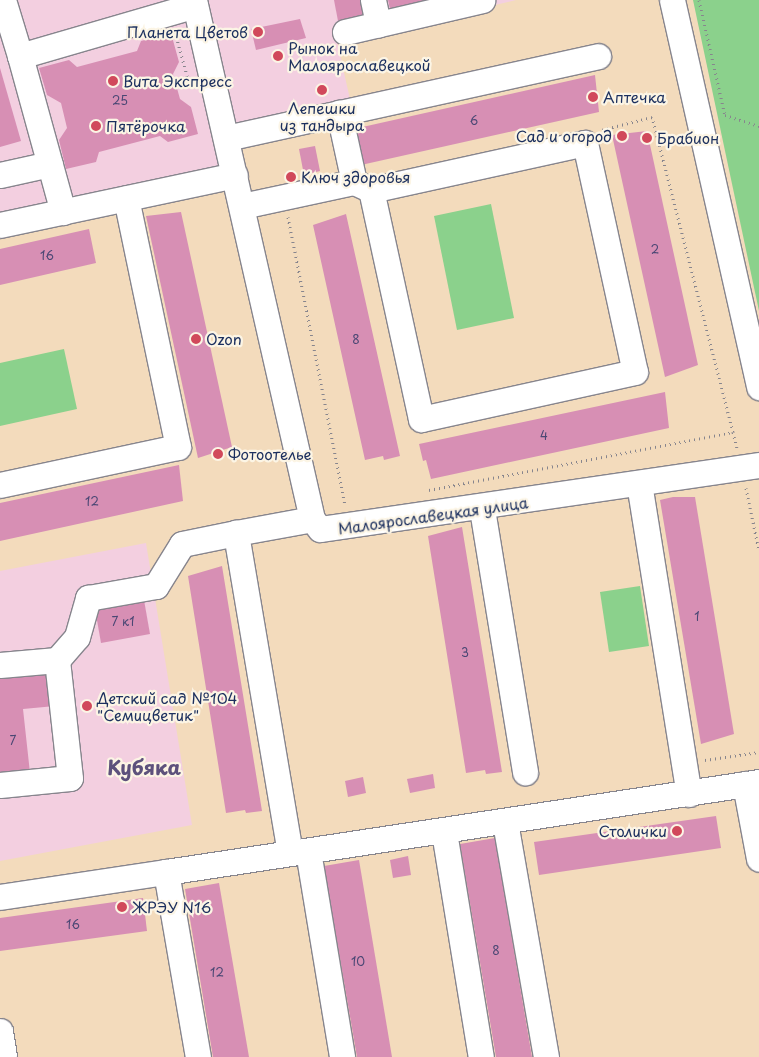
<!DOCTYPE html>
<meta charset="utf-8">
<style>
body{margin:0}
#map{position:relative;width:759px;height:1057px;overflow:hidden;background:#f3dbbc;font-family:"Playpen Sans",sans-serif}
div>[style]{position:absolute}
.built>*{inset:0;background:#f3cfe0}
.green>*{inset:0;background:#8bd18c}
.building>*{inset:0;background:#d78fb4}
.path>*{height:3px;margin-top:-1.5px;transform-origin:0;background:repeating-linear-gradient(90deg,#87858d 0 1px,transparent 0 5px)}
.roads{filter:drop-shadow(1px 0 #87858d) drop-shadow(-1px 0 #87858d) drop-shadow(0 1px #87858d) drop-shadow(0 -1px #87858d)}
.minor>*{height:25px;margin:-12.5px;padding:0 12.5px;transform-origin:12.5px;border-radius:12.5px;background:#fff}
.dots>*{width:14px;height:14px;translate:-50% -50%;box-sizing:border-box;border:2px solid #fcf5e5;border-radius:50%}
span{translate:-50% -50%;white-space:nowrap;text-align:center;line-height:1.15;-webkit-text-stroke:4.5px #fcf5e5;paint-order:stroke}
.number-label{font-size:12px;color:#4a4774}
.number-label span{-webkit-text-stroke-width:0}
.poi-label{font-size:15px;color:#1b2f5e}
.right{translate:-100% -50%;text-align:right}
.left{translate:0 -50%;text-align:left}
.street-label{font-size:15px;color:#1b2f5e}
.district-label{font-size:20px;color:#5d517c;font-weight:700}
</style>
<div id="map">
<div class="built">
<i style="clip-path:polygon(0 0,516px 0,337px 42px,350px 99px,213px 131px,221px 169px,0 215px)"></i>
<i style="clip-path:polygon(146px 543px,192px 825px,0 861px,0 571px)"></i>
</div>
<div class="green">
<i style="clip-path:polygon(693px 0,759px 0,759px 311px)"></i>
<i style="clip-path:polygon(491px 204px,514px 318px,457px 330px,434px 216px)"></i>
<i style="clip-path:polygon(64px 349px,77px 409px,0 426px,0 363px)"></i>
<i style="clip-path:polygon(640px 586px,649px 646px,609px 652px,600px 592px)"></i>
</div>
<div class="building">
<i style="clip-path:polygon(334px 0,367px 0,370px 14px,338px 21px)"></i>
<i style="clip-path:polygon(388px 0,428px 0,390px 9px)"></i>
<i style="clip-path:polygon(300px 19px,306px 38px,256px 50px,251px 29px)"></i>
<i style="clip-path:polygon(171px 33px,179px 62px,173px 74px,180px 99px,191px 107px,198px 134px,168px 142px,160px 136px,99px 152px,96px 162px,66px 169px,59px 140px,67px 128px,61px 103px,47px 95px,39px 68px,69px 60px,77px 67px,137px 51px,141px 41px)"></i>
<i style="clip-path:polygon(0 68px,21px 141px,0 147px)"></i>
<i style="clip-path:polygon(595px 75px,599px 112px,361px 165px,349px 130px)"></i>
<i style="clip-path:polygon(647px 131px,698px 365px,665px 377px,612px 135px)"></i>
<i style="clip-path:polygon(315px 146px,320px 171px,304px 175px,299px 149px)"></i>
<i style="clip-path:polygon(181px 212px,232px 447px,198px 458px,146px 216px)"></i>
<i style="clip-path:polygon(346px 214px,400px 456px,384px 460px,383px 456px,365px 460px,313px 225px)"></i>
<i style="clip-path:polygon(89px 229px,96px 263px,0 285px,0 249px)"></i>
<i style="clip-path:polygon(665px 392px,669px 428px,431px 479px,426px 460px,423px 461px,419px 444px)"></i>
<i style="clip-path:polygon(179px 465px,183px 501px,0 541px,0 503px)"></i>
<i style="clip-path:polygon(673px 497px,695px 497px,734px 734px,701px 744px,660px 500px)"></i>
<i style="clip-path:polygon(462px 527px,502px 772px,486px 774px,485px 770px,466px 773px,428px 536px)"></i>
<i style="clip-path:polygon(222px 566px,262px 811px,246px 813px,245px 810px,226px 813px,188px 576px)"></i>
<i style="clip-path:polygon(144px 600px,150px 634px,101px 643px,95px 609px)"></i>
<i style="clip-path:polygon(51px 672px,55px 706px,23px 709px,30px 773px,0 777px,0 678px)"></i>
<i style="clip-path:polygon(433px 774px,435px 788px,410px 793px,407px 779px)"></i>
<i style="clip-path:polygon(363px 777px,366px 793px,348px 797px,345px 781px)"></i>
<i style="clip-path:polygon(716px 816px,721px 848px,539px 875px,534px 842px)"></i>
<i style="clip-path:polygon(495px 838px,532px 1057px,496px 1057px,460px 844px)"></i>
<i style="clip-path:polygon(408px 856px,411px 875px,393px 878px,390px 860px)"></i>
<i style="clip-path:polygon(359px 860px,392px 1057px,357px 1057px,324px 866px)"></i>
<i style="clip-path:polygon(219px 883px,249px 1057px,213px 1057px,185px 889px)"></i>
<i style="clip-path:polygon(143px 898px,147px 931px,0 951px,0 918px)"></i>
</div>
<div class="path">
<i style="left:699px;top:0;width:118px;rotate:77.3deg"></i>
<i style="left:725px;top:115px;width:36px;rotate:18deg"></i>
<i style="left:175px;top:32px;width:53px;rotate:74.6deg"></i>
<i style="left:288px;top:217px;width:294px;rotate:78.8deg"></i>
<i style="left:733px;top:432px;width:16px;rotate:76deg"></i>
<i style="left:746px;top:488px;width:64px;rotate:78.3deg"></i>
<i style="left:429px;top:490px;width:309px;rotate:-10.8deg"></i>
<i style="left:733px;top:432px;width:325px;rotate:-104.4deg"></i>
<i style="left:652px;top:117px;width:53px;rotate:165.7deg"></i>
<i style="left:705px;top:760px;width:55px;rotate:-8.4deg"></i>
</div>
<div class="roads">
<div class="minor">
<i style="left:194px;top:0;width:532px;rotate:77.19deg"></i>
<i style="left:312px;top:519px;width:13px;rotate:51deg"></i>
<i style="left:320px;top:529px;width:444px;rotate:-8.3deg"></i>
<i style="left:373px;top:0;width:25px;rotate:78deg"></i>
<i style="left:672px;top:0;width:397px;rotate:77.3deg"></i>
<i style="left:0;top:1px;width:3px;rotate:-18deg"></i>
<i style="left:3px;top:0;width:59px;rotate:73.1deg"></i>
<i style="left:20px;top:56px;width:182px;rotate:-16.2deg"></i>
<i style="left:345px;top:32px;width:141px;rotate:-13.1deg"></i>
<i style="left:20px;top:56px;width:162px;rotate:74.6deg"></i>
<i style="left:226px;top:138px;width:381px;rotate:-12.4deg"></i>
<i style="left:0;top:175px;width:51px;rotate:-12.4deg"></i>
<i style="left:354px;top:182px;width:19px;rotate:25deg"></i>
<i style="left:371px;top:190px;width:219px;rotate:-12.4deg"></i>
<i style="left:585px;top:143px;width:234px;rotate:77.7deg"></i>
<i style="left:635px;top:372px;width:219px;rotate:167.6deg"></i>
<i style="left:421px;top:419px;width:234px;rotate:-102.3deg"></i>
<i style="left:242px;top:206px;width:115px;rotate:-12.1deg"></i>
<i style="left:354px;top:182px;width:71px;rotate:-102.3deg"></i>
<i style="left:0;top:225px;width:240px;rotate:-12deg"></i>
<i style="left:639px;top:483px;width:315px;rotate:80.9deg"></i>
<i style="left:0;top:485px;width:182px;rotate:-12.1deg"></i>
<i style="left:178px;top:447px;width:254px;rotate:-101.8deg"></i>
<i style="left:482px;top:509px;width:267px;rotate:80.7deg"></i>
<i style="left:0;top:665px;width:57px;rotate:-5deg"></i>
<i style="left:57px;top:660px;width:30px;rotate:-49deg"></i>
<i style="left:77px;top:637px;width:41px;rotate:-74.2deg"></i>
<i style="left:88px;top:598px;width:69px;rotate:-10deg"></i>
<i style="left:156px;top:586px;width:49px;rotate:-58.2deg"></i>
<i style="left:182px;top:544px;width:55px;rotate:-11.5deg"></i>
<i style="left:745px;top:784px;width:76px;rotate:79.4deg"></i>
<i style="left:0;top:785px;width:70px;rotate:-5.7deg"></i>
<i style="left:70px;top:778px;width:119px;rotate:-96.3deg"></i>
<i style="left:505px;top:822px;width:239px;rotate:80.1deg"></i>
<i style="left:444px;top:832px;width:228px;rotate:80.7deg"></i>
<i style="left:308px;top:851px;width:209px;rotate:80.6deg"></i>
<i style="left:290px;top:853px;width:325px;rotate:-99.6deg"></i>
<i style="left:236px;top:533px;width:77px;rotate:-10.4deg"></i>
<i style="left:166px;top:872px;width:600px;rotate:-8.63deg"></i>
<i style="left:0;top:897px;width:168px;rotate:-8.6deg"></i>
<i style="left:166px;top:872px;width:188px;rotate:80.2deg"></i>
<i style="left:0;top:1031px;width:26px;rotate:81deg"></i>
</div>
</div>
<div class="dots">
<i style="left:258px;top:32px;background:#d1495b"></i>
<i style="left:278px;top:56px;background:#d1495b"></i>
<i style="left:113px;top:81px;background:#d1495b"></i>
<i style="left:322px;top:90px;background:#d1495b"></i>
<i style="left:593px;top:97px;background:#d1495b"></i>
<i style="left:96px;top:126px;background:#d1495b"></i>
<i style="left:622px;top:136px;background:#d1495b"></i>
<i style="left:647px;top:138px;background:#d1495b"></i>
<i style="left:291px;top:177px;background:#d1495b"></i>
<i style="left:196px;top:339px;background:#d1495b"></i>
<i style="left:218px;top:454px;background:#d1495b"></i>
<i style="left:87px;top:706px;background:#d1495b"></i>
<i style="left:677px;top:831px;background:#d1495b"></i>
<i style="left:122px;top:907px;background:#d1495b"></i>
</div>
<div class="number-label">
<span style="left:120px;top:101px">25</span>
<span style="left:474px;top:121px">6</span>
<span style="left:655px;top:250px">2</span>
<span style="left:47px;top:256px">16</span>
<span style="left:356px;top:340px">8</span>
<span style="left:544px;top:436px">4</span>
<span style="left:92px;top:502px">12</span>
<span style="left:697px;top:617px">1</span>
<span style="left:123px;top:622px">7 к1</span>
<span style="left:465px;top:653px">3</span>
<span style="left:13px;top:741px">7</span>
<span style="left:73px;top:925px">16</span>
<span style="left:496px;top:951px">8</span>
<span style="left:358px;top:962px">10</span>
<span style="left:217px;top:973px">12</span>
</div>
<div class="poi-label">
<span class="right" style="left:248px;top:32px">Планета Цветов</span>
<span class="left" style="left:288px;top:56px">Рынок на<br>Малоярославецкой</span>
<span class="left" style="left:123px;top:81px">Вита Экспресс</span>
<span class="left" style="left:603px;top:97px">Аптечка</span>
<span style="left:322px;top:116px">Лепешки<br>из тандыра</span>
<span class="left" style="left:106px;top:126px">Пятёрочка</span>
<span class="right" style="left:612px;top:136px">Сад и огород</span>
<span class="left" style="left:657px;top:138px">Брабион</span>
<span class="left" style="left:301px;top:177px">Ключ здоровья</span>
<span class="left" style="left:206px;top:339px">Ozon</span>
<span class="left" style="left:228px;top:454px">Фотоотелье</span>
<span class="left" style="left:97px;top:706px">Детский сад №104<br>"Семицветик"</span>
<span class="right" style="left:667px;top:831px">Столички</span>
<span class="left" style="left:132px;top:907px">ЖРЭУ N16</span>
</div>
<div class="street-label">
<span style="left:433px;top:515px;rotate:-8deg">Малоярославецкая улица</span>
</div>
<div class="district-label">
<span style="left:144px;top:767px">Кубяка</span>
</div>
</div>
